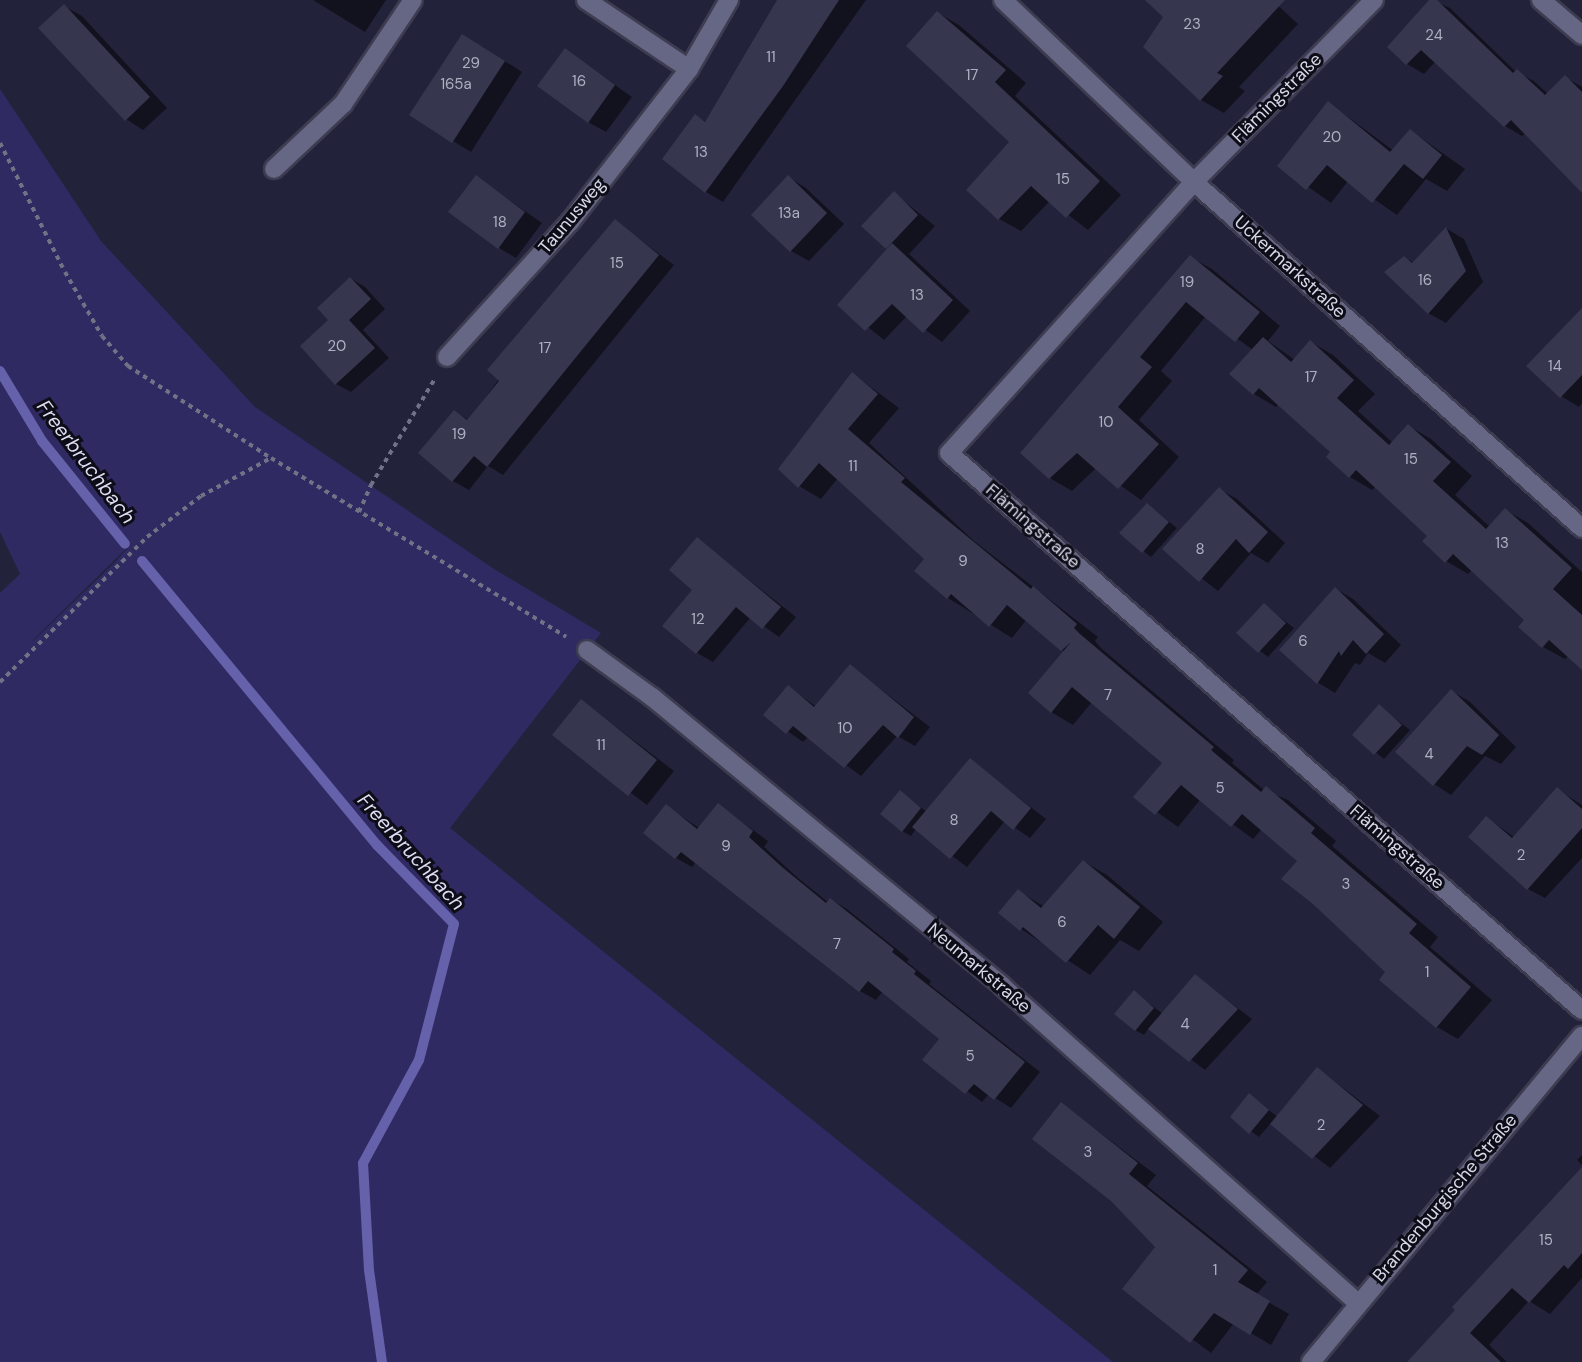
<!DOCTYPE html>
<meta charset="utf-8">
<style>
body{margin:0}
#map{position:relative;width:1582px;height:1362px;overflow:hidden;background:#22223a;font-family:"DM Sans",sans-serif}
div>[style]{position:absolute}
.green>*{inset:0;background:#2f2a62}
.shadow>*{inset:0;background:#0007}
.stream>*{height:10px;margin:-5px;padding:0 5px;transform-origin:5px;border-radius:5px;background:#6561aa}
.building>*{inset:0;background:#36364f}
.path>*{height:4px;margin-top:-2px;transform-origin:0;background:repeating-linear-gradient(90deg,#717286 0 4.5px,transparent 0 9px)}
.roads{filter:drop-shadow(2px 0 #3d3c51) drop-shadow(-2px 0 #3d3c51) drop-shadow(0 2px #3d3c51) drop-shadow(0 -2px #3d3c51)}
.minor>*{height:18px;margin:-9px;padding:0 9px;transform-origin:9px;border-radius:9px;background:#666784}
span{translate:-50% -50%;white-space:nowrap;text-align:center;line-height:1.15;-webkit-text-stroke:6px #0d0d18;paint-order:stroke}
.number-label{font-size:15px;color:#afb0c2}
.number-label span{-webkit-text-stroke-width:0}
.street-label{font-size:18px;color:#d7d8e8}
.water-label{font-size:20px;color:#dddef3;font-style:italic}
</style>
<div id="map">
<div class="green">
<i style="clip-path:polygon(evenodd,0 89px,101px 241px,255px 407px,494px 569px,601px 633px,450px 828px,1113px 1362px,0 1362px,0 593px,20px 574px,0 532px,0 89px,132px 543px,114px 563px,33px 641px,33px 640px,132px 543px)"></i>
</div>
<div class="shadow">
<i style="clip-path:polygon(313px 0,386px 0,365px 32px)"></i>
<i style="clip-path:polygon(779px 0,866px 0,723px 202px,706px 192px,695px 116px,706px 122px)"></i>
<i style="clip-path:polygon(1147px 0,1272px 0,1298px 24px,1239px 87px,1245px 91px,1224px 113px,1201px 100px,1165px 17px)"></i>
<i style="clip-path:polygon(1432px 0,1450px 8px,1516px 72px,1534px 81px,1548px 94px,1565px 77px,1582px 87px,1582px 189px,1526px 133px,1522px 136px,1505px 126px,1436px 61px,1424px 74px,1407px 64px)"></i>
<i style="clip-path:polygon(64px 6px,82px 16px,167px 108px,143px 130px,126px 119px)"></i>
<i style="clip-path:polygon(938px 13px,959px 25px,1026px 83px,1015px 96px,1121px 195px,1088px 230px,1050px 201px,1021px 231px,999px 219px,1011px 142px)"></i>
<i style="clip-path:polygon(481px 46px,522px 72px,471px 152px,453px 141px)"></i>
<i style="clip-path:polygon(565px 50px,632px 97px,606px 132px,588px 122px)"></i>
<i style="clip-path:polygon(1329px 103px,1394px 151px,1410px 130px,1465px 169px,1447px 191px,1426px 179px,1397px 215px,1348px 181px,1331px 203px,1279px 166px)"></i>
<i style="clip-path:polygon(476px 177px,542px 223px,516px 258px,499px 248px)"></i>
<i style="clip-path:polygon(788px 177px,806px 188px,844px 224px,809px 261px,791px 251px,753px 215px)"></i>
<i style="clip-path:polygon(894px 193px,935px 226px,909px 254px,970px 311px,942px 342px,907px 316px,884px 340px,839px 304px,889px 249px)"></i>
<i style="clip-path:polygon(615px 221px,674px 265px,503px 475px,488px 466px,469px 490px,453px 481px,455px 412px,469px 420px)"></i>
<i style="clip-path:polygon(1447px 229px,1464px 239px,1483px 282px,1446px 323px,1428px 313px,1404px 257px,1414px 263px)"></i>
<i style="clip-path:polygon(1190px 257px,1212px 269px,1280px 326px,1268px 341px,1295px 360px,1311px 342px,1333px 355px,1375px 394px,1358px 411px,1393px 443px,1409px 426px,1431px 439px,1472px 476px,1455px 495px,1490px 527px,1505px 510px,1528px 523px,1582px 572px,1582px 668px,1568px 656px,1565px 659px,1543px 647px,1527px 620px,1472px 570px,1468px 574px,1446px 561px,1430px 536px,1376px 486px,1372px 490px,1350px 477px,1328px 457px,1332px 452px,1279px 404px,1276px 407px,1254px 394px,1253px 350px,1206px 316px,1161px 371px,1172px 381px,1139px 420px,1179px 457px,1141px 500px,1096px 468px,1072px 491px,1050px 478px,1022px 453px)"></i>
<i style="clip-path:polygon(350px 278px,365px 287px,385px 309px,363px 330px,389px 358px,351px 392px,336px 384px,330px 320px)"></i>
<i style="clip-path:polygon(1582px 319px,1582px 403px,1579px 407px,1561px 396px)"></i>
<i style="clip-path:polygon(853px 374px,899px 408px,869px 443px,974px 541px,1098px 637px,1095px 641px,1102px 649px,1234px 760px,1232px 763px,1264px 790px,1288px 800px,1336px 841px,1332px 846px,1438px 937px,1430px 947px,1492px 1000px,1458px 1039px,1437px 1027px,1299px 861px,1262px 829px,1253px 839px,1200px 800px,1178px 827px,1136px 797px,1164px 763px,1092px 702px,1073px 725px,1051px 712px,1065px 652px,1027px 619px,1012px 638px,948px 598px,926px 559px,838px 478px,821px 499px,799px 486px)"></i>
<i style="clip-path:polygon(1219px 489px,1237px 499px,1285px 543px,1268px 563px,1251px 553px,1218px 591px,1164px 549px)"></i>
<i style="clip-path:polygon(1147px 504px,1177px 528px,1151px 557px,1121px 533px)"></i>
<i style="clip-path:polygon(697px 539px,796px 617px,779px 637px,751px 617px,713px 662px,697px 653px,694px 590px)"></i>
<i style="clip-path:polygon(1336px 589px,1353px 599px,1401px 645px,1385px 663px,1368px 653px,1360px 665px,1355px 663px,1335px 693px,1317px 682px)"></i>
<i style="clip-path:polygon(1264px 605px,1294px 628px,1268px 657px,1238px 633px)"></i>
<i style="clip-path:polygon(850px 666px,930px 727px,915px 746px,897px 736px,861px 776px,808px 737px,803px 742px,765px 715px,788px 687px,817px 707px)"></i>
<i style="clip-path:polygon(1451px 691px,1469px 701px,1516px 747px,1501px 764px,1485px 756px,1451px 795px,1434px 784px)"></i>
<i style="clip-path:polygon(582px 701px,674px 771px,647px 805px,554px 735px)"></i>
<i style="clip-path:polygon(1379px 706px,1410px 730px,1384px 759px,1354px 735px)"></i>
<i style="clip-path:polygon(971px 760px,1046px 819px,1030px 838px,1005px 821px,967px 867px,916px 829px,911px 836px,902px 831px,900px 792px,927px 812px)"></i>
<i style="clip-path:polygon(1557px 789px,1582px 805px,1582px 858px,1545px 898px,1528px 889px,1470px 837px,1487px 818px,1514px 837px)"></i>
<i style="clip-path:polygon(718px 805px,768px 841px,764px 847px,798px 878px,829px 903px,831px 900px,847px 909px,909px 959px,907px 962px,931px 981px,929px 984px,1040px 1072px,1011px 1108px,989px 1094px,982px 1102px,924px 1059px,941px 1039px,883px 991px,876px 1000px,860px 991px,696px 862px,692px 867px,676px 858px,645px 832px,666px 806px,699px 828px)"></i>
<i style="clip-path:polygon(1083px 861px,1107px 875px,1163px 922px,1139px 951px,1120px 940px,1090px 975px,1021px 929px,1018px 891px,1045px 907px)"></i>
<i style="clip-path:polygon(1195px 976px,1252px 1019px,1205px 1070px,1149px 1028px,1144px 1035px,1135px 1030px,1134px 992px,1163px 1014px)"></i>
<i style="clip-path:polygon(1318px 1069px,1380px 1116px,1330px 1168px,1271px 1123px,1259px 1137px,1232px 1117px,1249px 1095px,1278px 1117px)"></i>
<i style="clip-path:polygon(1062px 1104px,1156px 1175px,1147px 1186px,1267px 1282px,1256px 1295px,1289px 1314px,1271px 1345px,1234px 1323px,1211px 1353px,1125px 1289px,1157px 1247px)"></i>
<i style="clip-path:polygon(1582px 1155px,1582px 1165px,1577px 1160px)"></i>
<i style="clip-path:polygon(1582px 1169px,1582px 1278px,1550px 1314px,1529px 1301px,1489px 1345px,1507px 1362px,1412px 1362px)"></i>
</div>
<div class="stream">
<i style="left:0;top:371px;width:82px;rotate:59deg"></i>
<i style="left:42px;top:441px;width:132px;rotate:51.1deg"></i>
<i style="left:142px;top:561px;width:369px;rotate:50.4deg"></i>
<i style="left:377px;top:845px;width:110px;rotate:45.7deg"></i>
<i style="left:454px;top:924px;width:140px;rotate:104.4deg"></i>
<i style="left:419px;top:1060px;width:117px;rotate:118.5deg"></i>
<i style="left:363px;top:1163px;width:107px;rotate:86.8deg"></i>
<i style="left:369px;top:1270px;width:93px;rotate:82deg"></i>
</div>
<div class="building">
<i style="clip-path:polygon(777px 0,839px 0,783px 86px,705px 193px,662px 159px,695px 114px,705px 122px)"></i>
<i style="clip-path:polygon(1145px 0,1285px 0,1217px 73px,1223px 76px,1200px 101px,1143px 47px,1163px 17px)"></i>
<i style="clip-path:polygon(1429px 0,1437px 0,1513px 73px,1517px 69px,1545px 95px,1565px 75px,1582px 92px,1582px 193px,1511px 120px,1504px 127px,1421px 50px,1406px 65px,1387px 47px)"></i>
<i style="clip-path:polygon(64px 4px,150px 97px,125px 121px,38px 28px)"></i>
<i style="clip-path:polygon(937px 11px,1006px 70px,995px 82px,1100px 181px,1066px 218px,1031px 186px,998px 220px,966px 190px,1009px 142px,906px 46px)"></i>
<i style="clip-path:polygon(462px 34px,505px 61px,452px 143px,409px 115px)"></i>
<i style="clip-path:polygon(565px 48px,615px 85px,588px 123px,537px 86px)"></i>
<i style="clip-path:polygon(1328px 101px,1395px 156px,1390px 152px,1410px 129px,1442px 155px,1423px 179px,1404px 164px,1372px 203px,1327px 165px,1306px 190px,1277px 166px)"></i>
<i style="clip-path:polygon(476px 175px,525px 212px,498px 249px,448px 212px)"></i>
<i style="clip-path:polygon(788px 175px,827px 213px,790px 252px,751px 215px)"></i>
<i style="clip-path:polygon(894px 191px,918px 215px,886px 249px,861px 226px)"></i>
<i style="clip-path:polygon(615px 219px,659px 255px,487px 467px,474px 456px,452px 482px,418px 453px,454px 410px,467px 420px,499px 381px,487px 370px)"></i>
<i style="clip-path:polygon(1446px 227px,1466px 271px,1428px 314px,1384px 272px,1404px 256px,1412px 263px)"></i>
<i style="clip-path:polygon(892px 243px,953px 300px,923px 333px,892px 304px,865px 331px,837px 305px)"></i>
<i style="clip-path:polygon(1190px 255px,1260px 312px,1235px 342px,1186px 302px,1140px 357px,1152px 367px,1118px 407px,1159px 444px,1118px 489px,1077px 453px,1049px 479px,1020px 453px)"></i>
<i style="clip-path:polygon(350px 277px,371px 299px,349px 320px,375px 348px,335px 385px,300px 346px,328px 320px,317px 308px)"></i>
<i style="clip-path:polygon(1582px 308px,1582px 375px,1560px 398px,1526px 366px)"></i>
<i style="clip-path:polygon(1263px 337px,1291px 362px,1310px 340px,1354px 380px,1337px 398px,1389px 445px,1408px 424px,1451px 462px,1433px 481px,1486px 529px,1505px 508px,1572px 568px,1553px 589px,1582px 615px,1582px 670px,1549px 640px,1542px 648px,1518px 627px,1524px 620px,1453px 554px,1445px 563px,1422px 541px,1427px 536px,1356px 470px,1349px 478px,1326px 457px,1330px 452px,1259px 388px,1253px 395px,1229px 374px)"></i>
<i style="clip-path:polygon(852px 372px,878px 394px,848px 429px,905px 478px,901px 482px,1031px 589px,1033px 586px,1077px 624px,1074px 628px,1080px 634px,1214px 747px,1211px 750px,1261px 792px,1266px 786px,1315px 828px,1311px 833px,1417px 924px,1409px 933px,1471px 987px,1436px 1028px,1379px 980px,1385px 972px,1313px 904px,1281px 879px,1297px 861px,1242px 814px,1231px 827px,1181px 785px,1155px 815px,1133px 797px,1162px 763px,1072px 687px,1051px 713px,1028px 693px,1071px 642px,1061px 651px,1007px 605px,989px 627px,951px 594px,947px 599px,914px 571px,924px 559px,819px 463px,798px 488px,778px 469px)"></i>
<i style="clip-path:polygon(1219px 487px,1268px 532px,1249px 553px,1236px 539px,1199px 582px,1162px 549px)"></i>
<i style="clip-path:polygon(1147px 503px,1169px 522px,1142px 553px,1119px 533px)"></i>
<i style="clip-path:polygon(697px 537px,781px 607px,762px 629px,736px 607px,696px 654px,662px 626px,692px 590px,669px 570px)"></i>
<i style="clip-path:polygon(1335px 587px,1384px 634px,1366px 654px,1353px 640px,1341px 656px,1339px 651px,1317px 684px,1279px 650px)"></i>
<i style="clip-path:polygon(1264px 603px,1286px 623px,1258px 653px,1236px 633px)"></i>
<i style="clip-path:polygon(850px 664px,914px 717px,898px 738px,883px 725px,844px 768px,793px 726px,786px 734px,763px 715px,788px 685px,814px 707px)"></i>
<i style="clip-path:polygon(1451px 689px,1499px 735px,1482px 755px,1467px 746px,1433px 786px,1395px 752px)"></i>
<i style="clip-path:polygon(581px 699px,657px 760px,628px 796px,552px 735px)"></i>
<i style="clip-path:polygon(1379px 704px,1402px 725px,1374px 755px,1352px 735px)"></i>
<i style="clip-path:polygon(970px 758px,1031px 808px,1013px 830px,991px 811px,950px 859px,912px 827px)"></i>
<i style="clip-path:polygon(1557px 787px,1582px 809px,1582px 828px,1527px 890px,1468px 837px,1486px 816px,1512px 838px)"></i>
<i style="clip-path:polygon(900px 790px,921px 808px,902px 832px,880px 814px)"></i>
<i style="clip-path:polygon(718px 803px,753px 831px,749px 837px,782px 867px,826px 903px,830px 898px,894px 949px,892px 952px,916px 971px,914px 974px,1025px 1062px,994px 1100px,974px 1084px,965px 1094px,922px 1060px,939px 1039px,868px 981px,859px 992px,681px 852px,675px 859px,643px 833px,666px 804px,697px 829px)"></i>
<i style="clip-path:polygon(1083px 860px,1140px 907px,1114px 939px,1098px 925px,1066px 963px,1023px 927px,1020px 931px,998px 913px,1018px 889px,1041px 908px)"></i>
<i style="clip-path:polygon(1195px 974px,1238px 1009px,1189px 1062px,1148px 1029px)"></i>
<i style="clip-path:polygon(1134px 990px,1154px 1008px,1135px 1031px,1114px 1014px)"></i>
<i style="clip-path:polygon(1317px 1067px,1363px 1105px,1312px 1159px,1270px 1124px)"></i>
<i style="clip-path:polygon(1249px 1093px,1269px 1110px,1249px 1134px,1230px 1117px)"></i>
<i style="clip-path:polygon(1061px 1102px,1138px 1163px,1129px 1174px,1248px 1270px,1238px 1282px,1270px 1301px,1250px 1335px,1214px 1313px,1190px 1343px,1122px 1289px,1155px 1247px,1111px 1201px,1032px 1139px)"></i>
<i style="clip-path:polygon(1582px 1167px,1582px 1253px,1568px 1269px,1564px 1265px,1529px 1303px,1512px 1288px,1470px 1333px,1501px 1362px,1407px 1362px,1455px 1310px,1452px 1307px)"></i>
</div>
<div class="path">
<i style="left:0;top:143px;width:144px;rotate:63.3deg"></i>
<i style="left:65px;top:272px;width:74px;rotate:60deg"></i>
<i style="left:102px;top:336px;width:40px;rotate:49deg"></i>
<i style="left:128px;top:366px;width:170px;rotate:32.8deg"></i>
<i style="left:271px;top:458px;width:345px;rotate:31.2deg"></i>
<i style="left:359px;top:512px;width:30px;rotate:-66deg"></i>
<i style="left:371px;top:485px;width:122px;rotate:-59deg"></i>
<i style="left:0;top:682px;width:206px;rotate:-44.6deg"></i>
<i style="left:147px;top:537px;width:68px;rotate:-37.2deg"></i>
<i style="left:201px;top:496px;width:80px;rotate:-28.5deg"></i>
</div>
<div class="roads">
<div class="minor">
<i style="left:586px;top:0;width:124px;rotate:33.8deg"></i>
<i style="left:689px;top:69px;width:80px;rotate:-59.9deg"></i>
<i style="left:1003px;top:0;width:264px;rotate:43.6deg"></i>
<i style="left:1194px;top:182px;width:520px;rotate:41.73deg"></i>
<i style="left:1374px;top:0;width:256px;rotate:134.7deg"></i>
<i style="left:1194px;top:182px;width:365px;rotate:132.1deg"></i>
<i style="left:949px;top:453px;width:843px;rotate:41.35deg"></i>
<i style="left:1541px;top:0;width:54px;rotate:40.5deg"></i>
<i style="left:274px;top:169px;width:95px;rotate:-43.3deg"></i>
<i style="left:343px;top:104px;width:125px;rotate:-56.1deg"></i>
<i style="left:447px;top:357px;width:183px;rotate:-47.7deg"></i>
<i style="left:570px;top:222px;width:194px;rotate:-52.1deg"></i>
<i style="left:587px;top:650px;width:80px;rotate:35.9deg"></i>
<i style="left:652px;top:697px;width:454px;rotate:39.5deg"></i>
<i style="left:1002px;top:986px;width:475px;rotate:41.7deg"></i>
<i style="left:1311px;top:1362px;width:424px;rotate:-50.3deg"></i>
</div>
</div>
<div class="number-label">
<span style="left:1192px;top:25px">23</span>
<span style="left:1434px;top:36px">24</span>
<span style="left:771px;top:58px">11</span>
<span style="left:471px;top:64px">29</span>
<span style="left:972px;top:76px">17</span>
<span style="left:579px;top:82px">16</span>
<span style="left:456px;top:85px">165a</span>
<span style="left:1332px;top:138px">20</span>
<span style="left:701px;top:153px">13</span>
<span style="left:1063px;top:180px">15</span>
<span style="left:789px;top:214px">13a</span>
<span style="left:500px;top:223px">18</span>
<span style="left:617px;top:264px">15</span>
<span style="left:1425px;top:281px">16</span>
<span style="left:1187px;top:283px">19</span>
<span style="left:917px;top:296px">13</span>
<span style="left:337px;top:347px">20</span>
<span style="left:545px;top:349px">17</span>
<span style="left:1555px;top:367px">14</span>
<span style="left:1311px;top:378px">17</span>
<span style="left:1106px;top:423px">10</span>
<span style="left:459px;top:435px">19</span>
<span style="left:1411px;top:460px">15</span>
<span style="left:853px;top:467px">11</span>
<span style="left:1502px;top:544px">13</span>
<span style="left:1200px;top:550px">8</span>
<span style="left:963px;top:562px">9</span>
<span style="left:698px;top:620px">12</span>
<span style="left:1303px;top:642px">6</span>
<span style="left:1108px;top:696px">7</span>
<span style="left:845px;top:729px">10</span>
<span style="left:601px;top:746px">11</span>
<span style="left:1429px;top:755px">4</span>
<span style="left:1220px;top:789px">5</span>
<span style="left:954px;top:821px">8</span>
<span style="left:726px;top:847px">9</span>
<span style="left:1521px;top:856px">2</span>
<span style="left:1346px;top:885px">3</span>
<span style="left:1062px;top:923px">6</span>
<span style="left:837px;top:945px">7</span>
<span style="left:1427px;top:973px">1</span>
<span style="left:1185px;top:1025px">4</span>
<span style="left:970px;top:1057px">5</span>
<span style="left:1321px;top:1126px">2</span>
<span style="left:1088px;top:1153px">3</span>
<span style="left:1546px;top:1241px">15</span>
<span style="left:1215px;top:1271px">1</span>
</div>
<div class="street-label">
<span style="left:1277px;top:98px;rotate:-45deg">Flämingstraße</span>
<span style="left:572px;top:216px;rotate:-50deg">Taunusweg</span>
<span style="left:1290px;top:267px;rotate:42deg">Uckermarkstraße</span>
<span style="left:1033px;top:526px;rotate:41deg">Flämingstraße</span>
<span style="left:1397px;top:847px;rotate:41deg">Flämingstraße</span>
<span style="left:979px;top:968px;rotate:40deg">Neumarkstraße</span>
<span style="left:1445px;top:1198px;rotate:-50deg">Brandenburgische Straße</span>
</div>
<div class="water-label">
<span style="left:86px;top:462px;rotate:53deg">Freerbruchbach</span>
<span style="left:411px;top:852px;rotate:48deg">Freerbruchbach</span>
</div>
</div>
